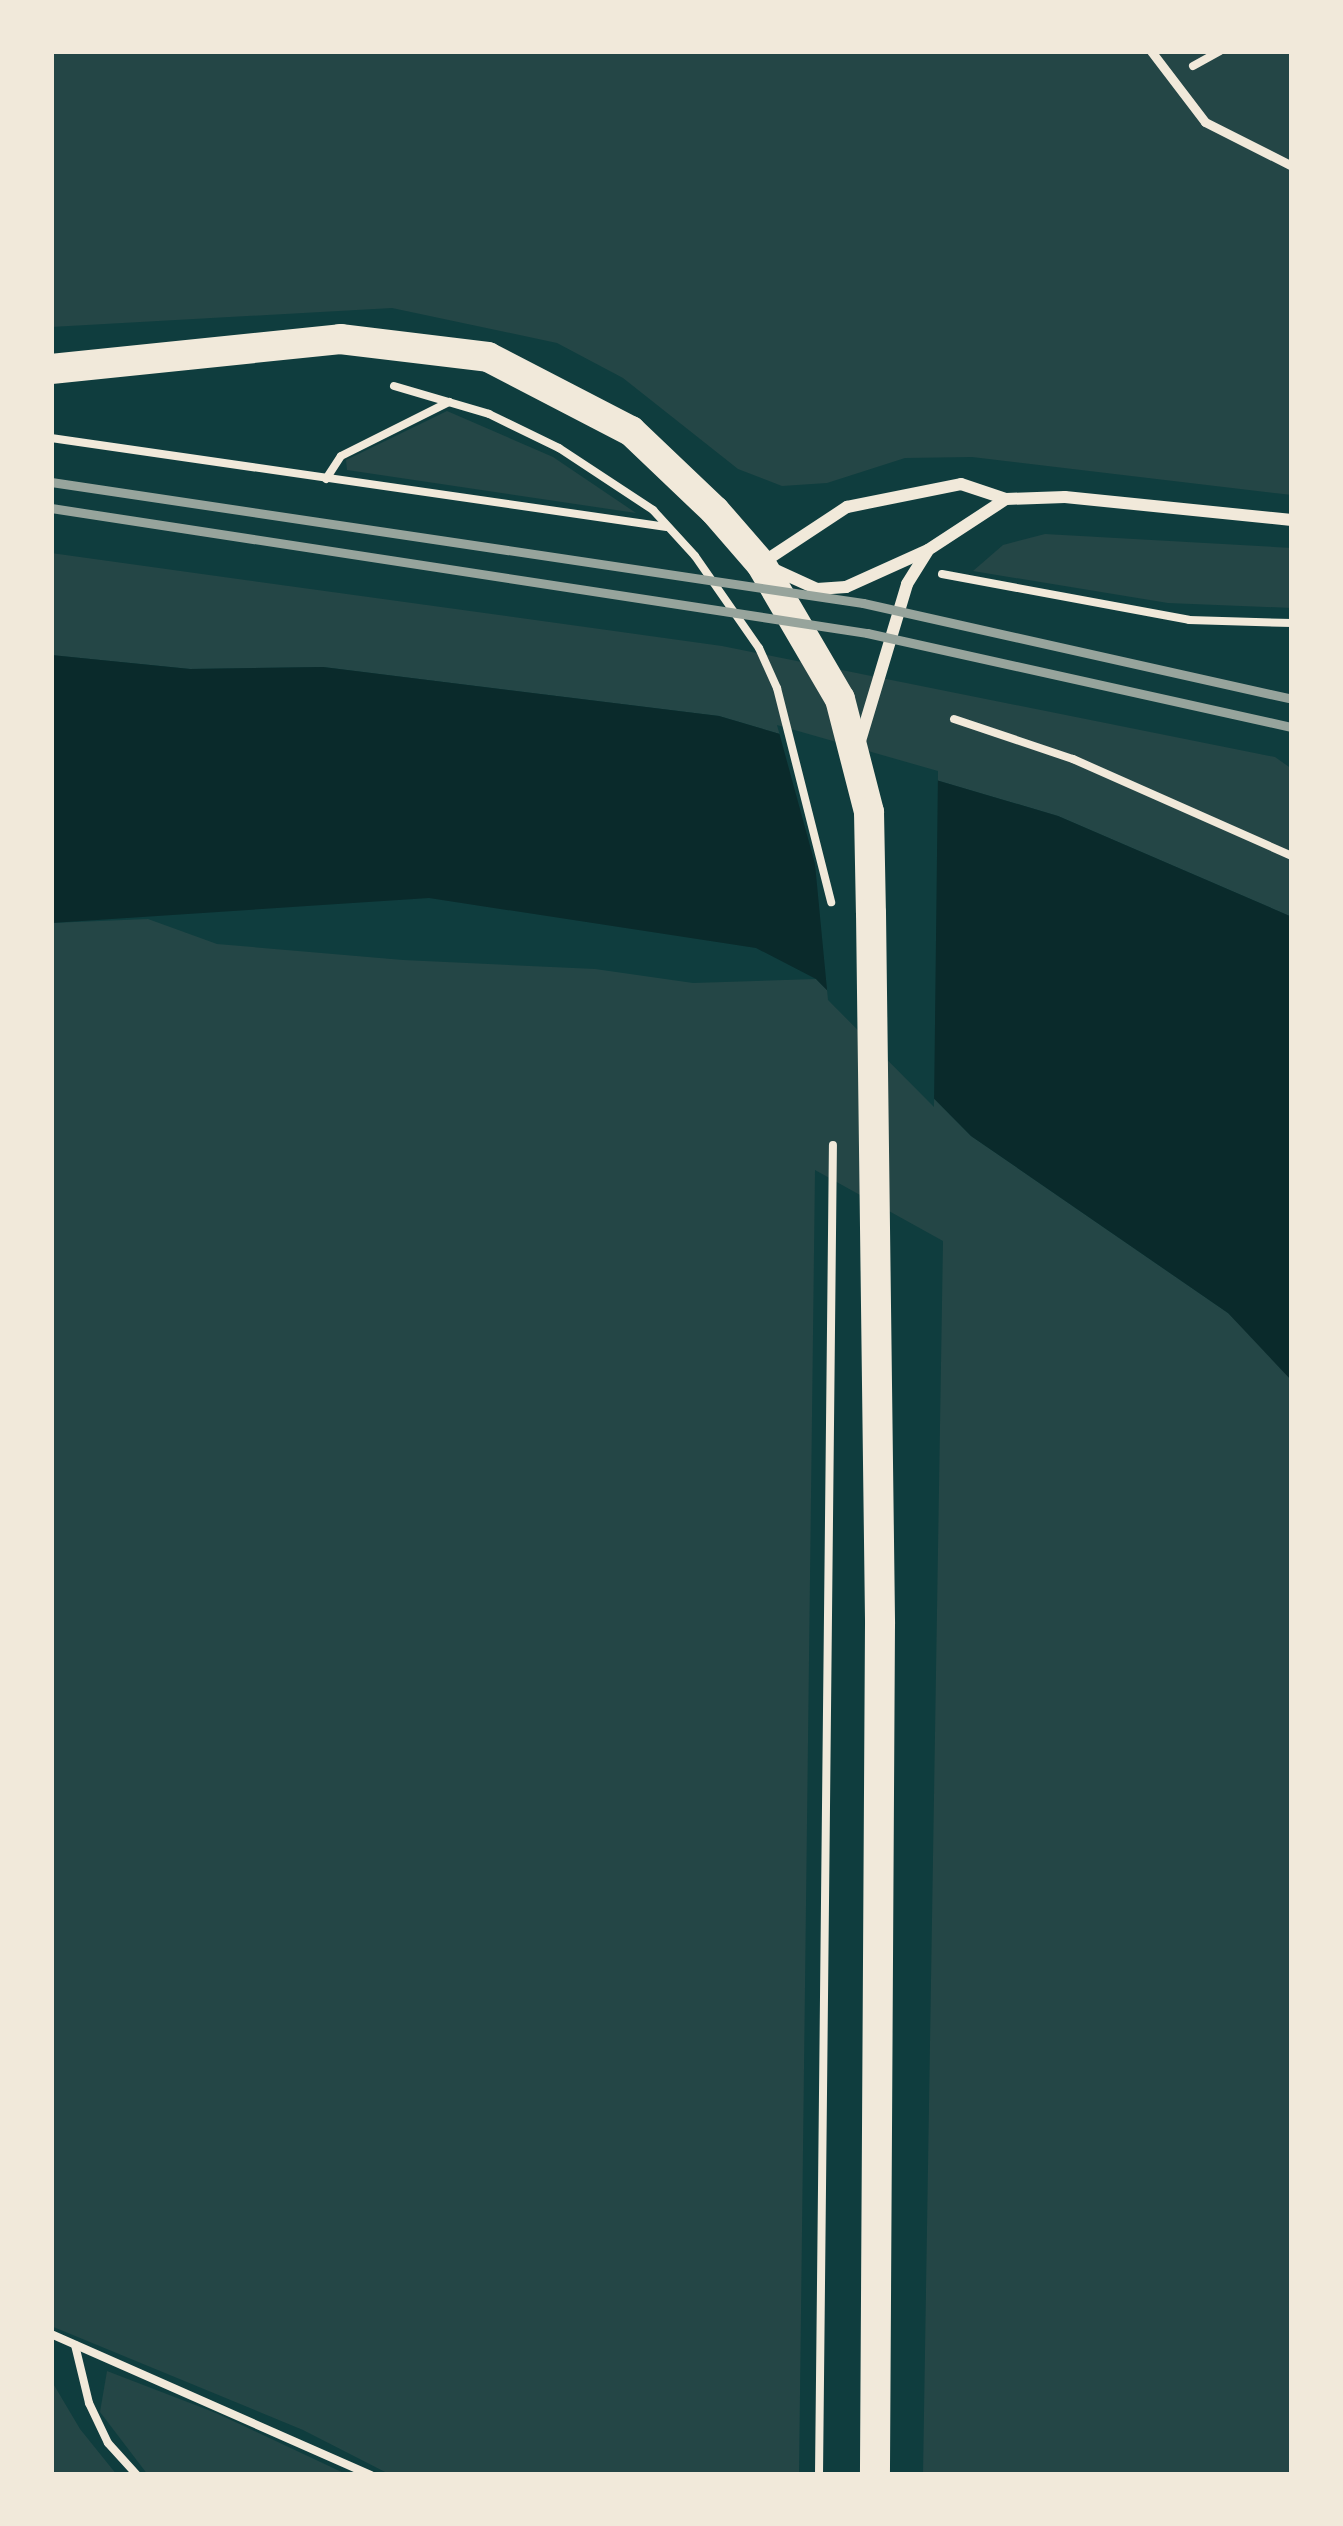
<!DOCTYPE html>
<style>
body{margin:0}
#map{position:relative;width:1343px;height:2526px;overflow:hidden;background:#0f3d3e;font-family:"Source Serif 4",serif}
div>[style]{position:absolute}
.green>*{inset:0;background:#244646}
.water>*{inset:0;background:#0a2a2b}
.pier>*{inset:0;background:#0f3d3e}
.path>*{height:8px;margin:-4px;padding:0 4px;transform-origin:4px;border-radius:4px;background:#f1e9da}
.service>*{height:9px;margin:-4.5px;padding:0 4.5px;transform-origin:4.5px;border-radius:4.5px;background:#f1e9da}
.minor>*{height:12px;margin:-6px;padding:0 6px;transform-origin:6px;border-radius:6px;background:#f1e9da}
.primary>*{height:30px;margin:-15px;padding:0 15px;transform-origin:15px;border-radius:15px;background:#f1e9da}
.rail>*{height:9px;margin:-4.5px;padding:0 4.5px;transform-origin:4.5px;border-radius:4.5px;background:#97a49c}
span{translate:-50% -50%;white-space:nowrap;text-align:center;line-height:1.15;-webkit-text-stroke:9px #f1e9da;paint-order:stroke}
.frame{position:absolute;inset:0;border:54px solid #f1e9da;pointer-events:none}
</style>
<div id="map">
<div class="green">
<i style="clip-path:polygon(51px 51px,1292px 51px,1292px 495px,972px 457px,905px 458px,827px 483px,782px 486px,738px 469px,623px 378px,557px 343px,392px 308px,51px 327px)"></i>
<i style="clip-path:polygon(447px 411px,553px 457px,636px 513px,347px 470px,346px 460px)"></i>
<i style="clip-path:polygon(1045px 534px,1292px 548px,1292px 608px,1168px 603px,973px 571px,1003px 545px)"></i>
<i style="clip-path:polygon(51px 553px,722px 646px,1275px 757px,1292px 769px,1292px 917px,1058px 816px,719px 716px,323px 667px,190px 669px,51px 655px)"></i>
<i style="clip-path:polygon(148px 919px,217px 944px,403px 960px,595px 969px,693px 983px,816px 979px,971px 1136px,1228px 1313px,1272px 1355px,1292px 1381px,1292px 2475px,923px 2475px,943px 1241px,815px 1170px,799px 2475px,391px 2475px,303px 2430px,51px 2326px,51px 923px)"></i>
<i style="clip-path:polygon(107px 2371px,216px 2413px,348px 2475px,148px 2475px,100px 2412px)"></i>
<i style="clip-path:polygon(51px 2380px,80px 2429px,117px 2475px,51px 2475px)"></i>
</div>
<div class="water">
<i style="clip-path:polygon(51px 655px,190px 669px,323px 667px,719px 716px,1058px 816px,1292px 917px,1292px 1381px,1228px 1313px,971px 1136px,816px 979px,756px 948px,429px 898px,51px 923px)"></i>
</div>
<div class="pier">
<i style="clip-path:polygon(777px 725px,938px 771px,934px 1107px,828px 1000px,815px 864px)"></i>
</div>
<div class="path">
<i style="left:1193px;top:66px;width:31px;rotate:-29deg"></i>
<i style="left:394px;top:386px;width:99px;rotate:16.4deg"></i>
<i style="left:489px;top:414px;width:78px;rotate:25.9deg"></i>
<i style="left:559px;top:448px;width:113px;rotate:33.4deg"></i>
<i style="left:653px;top:510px;width:62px;rotate:47.6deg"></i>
<i style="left:695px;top:556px;width:112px;rotate:55.2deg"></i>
<i style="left:759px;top:648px;width:44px;rotate:65.8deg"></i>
<i style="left:777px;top:688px;width:221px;rotate:75.8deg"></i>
<i style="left:51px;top:438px;width:622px;rotate:8.22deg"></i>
<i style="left:326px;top:479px;width:27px;rotate:-57deg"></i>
<i style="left:341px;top:456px;width:121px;rotate:-26.6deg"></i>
<i style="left:942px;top:574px;width:251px;rotate:10.5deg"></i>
<i style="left:1189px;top:620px;width:103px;rotate:1.7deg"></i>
<i style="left:954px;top:719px;width:126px;rotate:18.6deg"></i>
<i style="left:1073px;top:759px;width:240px;rotate:23.9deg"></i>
<i style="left:51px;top:2334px;width:350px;rotate:23.8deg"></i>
<i style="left:75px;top:2345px;width:60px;rotate:76.4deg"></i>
<i style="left:89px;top:2403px;width:44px;rotate:64.6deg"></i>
<i style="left:108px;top:2443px;width:43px;rotate:47.8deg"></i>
<i style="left:819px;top:2475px;width:1330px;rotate:-89.4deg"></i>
</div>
<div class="service">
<i style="left:1151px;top:51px;width:89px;rotate:52.7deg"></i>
<i style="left:1205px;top:122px;width:97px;rotate:26.8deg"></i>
</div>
<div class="minor">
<i style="left:762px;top:563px;width:102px;rotate:-33.4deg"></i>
<i style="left:847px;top:507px;width:116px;rotate:-11.4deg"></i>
<i style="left:961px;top:484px;width:47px;rotate:18.4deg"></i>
<i style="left:1006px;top:499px;width:59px;rotate:-1.9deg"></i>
<i style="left:1065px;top:497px;width:228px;rotate:5.8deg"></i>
<i style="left:771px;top:568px;width:51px;rotate:24.5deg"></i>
<i style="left:817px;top:589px;width:29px;rotate:-4deg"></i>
<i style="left:846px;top:587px;width:90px;rotate:-24.3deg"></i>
<i style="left:928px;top:550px;width:93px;rotate:-33.2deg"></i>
<i style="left:860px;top:741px;width:164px;rotate:-73.3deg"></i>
<i style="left:907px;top:584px;width:38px;rotate:-58deg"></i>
</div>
<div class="primary">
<i style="left:51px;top:369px;width:291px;rotate:-5.9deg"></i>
<i style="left:340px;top:339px;width:149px;rotate:6.9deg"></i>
<i style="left:488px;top:357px;width:161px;rotate:27.4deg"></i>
<i style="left:631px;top:431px;width:116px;rotate:43.6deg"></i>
<i style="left:715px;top:511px;width:70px;rotate:49deg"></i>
<i style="left:761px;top:564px;width:156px;rotate:59.7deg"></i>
<i style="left:840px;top:699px;width:117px;rotate:75.6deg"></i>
<i style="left:869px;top:812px;width:101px;rotate:88.9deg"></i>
<i style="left:871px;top:913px;width:711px;rotate:89.27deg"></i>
<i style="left:880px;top:1624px;width:851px;rotate:90.34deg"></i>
</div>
<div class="rail">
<i style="left:51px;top:482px;width:821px;rotate:8.48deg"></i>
<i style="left:863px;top:603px;width:440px;rotate:12.6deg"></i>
<i style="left:51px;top:508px;width:826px;rotate:8.71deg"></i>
<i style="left:867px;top:633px;width:435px;rotate:12.5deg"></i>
</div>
<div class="frame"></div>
</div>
